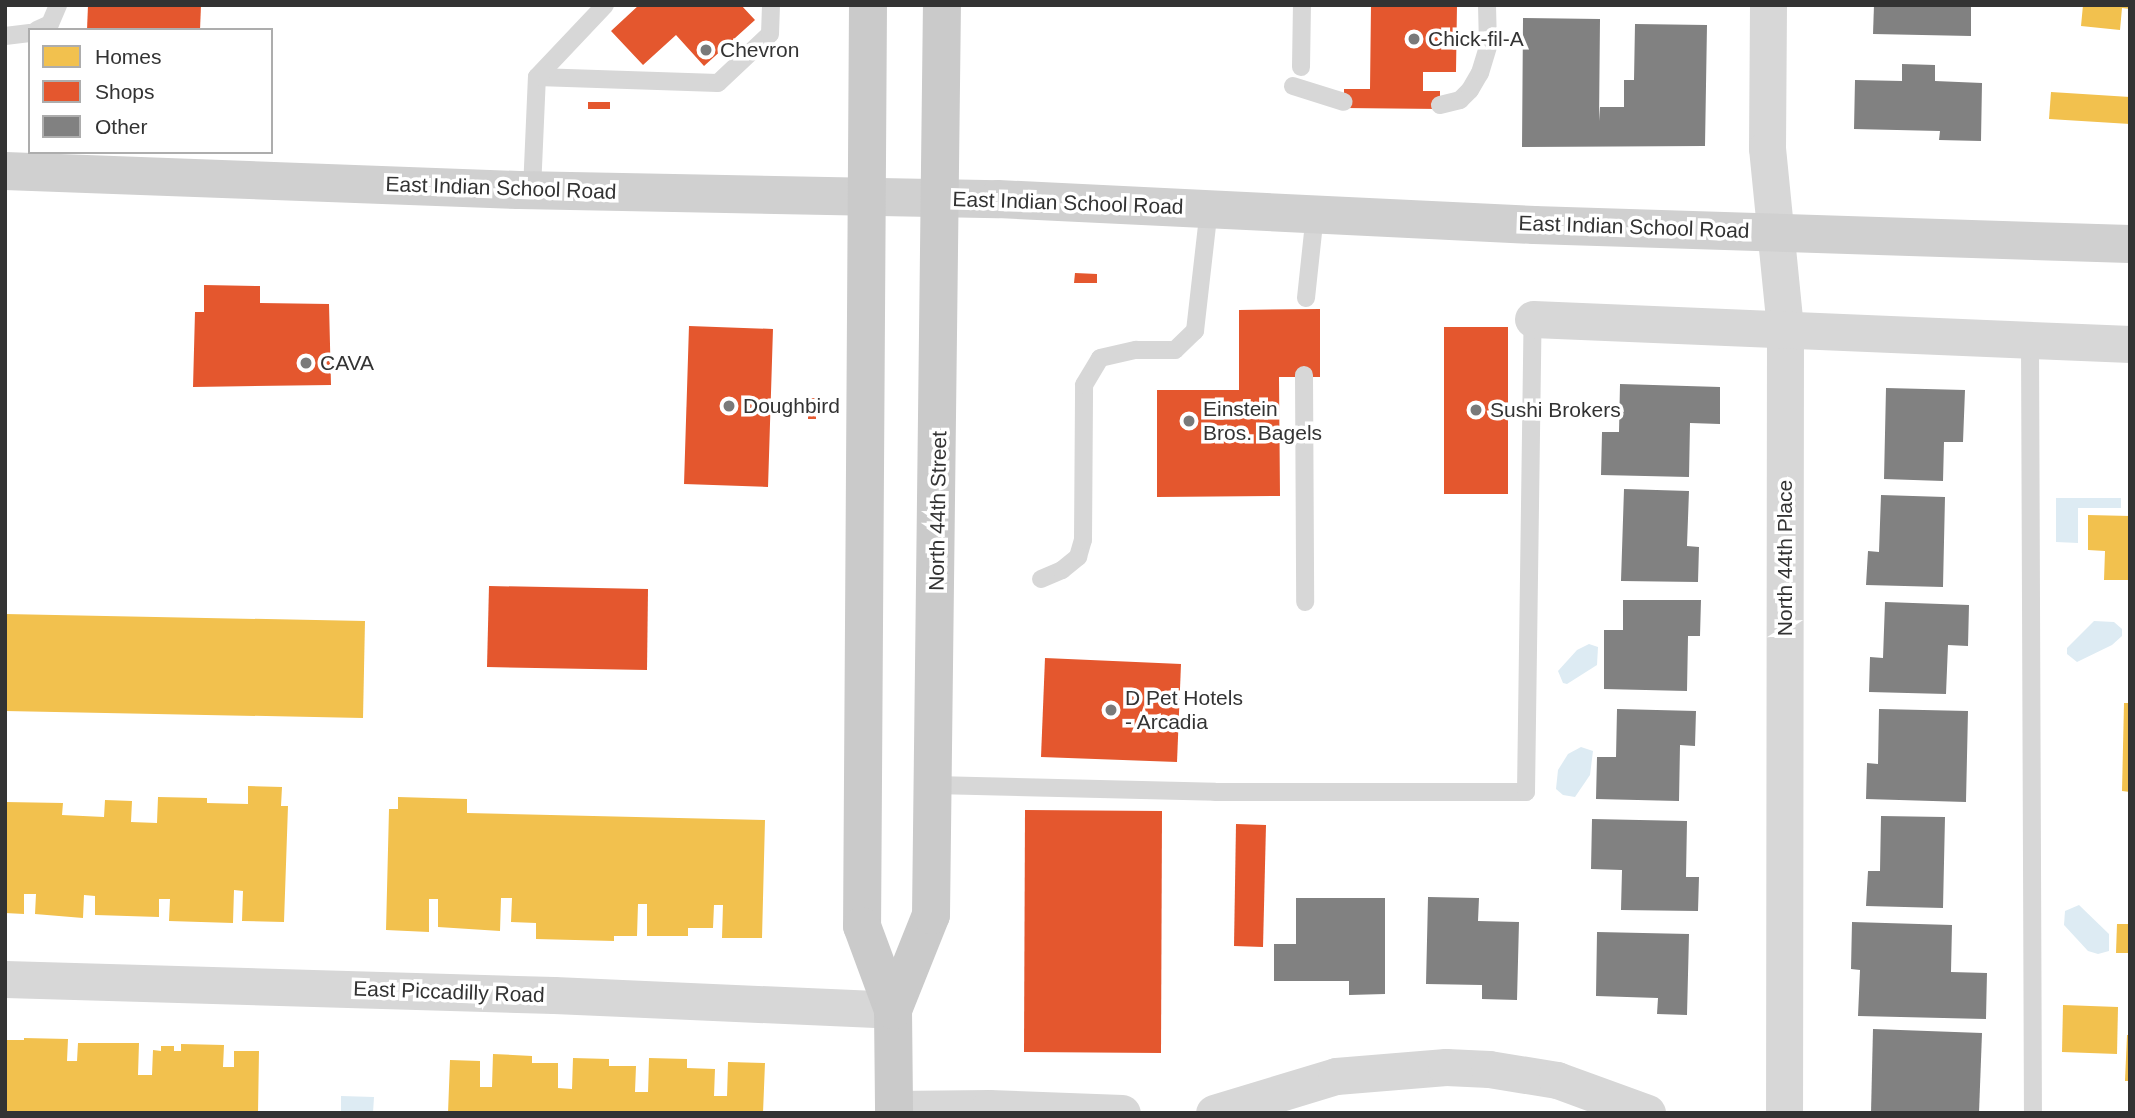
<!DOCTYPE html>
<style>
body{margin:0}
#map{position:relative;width:2135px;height:1118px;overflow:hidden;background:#fff;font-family:Helvetica,sans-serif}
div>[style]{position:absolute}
.water>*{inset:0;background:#ddebf3}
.homes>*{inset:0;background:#f2c14e}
.shops>*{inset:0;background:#e4572e}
.building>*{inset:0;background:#818181}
.lane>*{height:18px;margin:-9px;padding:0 9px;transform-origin:9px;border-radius:9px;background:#d7d7d7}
.street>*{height:37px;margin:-18.5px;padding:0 18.5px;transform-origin:18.5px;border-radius:18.5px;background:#d7d7d7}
.secondary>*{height:38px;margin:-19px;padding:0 19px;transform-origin:19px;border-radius:19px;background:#d0d0d0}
.primary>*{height:38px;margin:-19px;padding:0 19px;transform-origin:19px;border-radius:19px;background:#cacaca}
.dots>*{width:19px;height:19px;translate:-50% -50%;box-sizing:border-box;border:4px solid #fff;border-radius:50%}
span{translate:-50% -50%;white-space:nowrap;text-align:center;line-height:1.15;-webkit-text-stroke:7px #fff;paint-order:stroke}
.poi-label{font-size:21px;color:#333}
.left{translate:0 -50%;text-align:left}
.street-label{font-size:21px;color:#333}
.frame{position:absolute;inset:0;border:7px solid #333;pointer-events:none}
.legend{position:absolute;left:28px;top:28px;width:245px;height:126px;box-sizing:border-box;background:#fff;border:2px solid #adadad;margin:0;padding:9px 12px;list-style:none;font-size:21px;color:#333}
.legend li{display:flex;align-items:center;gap:14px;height:35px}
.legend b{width:35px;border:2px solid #adadad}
</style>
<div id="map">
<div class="water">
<i style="clip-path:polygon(2056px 498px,2121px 498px,2121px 508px,2078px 508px,2078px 543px,2056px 542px)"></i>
<i style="clip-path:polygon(2094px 621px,2114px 622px,2122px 629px,2122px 636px,2112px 645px,2077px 662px,2067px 654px,2067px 648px)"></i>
<i style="clip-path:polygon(1589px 644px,1598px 647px,1597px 665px,1567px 684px,1563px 683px,1558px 671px,1577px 650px)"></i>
<i style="clip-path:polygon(1581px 747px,1593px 751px,1590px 775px,1575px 797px,1563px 795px,1556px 789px,1558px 770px,1568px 754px)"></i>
<i style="clip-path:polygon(2079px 905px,2109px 934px,2109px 951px,2098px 954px,2088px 951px,2064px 925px,2065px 911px)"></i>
<i style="clip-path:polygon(341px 1096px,374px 1097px,373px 1113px,341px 1113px)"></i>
</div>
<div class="homes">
<i style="clip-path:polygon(2083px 5px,2130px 5px,2130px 9px,2122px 8px,2120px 30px,2081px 26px)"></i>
<i style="clip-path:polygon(2051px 92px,2130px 97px,2130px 124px,2049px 119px)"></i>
<i style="clip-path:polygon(2088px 515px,2130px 516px,2130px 580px,2104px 580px,2105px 551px,2088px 550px)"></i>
<i style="clip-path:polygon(5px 614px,365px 621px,363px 718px,5px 711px)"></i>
<i style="clip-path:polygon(2124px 703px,2130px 703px,2130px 792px,2122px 791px)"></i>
<i style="clip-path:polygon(248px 786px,282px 787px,281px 806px,288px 806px,284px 922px,242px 921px,243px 891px,234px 890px,233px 923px,169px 921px,170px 899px,159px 899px,159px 917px,95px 915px,95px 896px,84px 895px,83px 918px,35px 914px,36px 894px,24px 894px,24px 914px,5px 913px,5px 802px,63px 803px,62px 815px,104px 817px,105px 800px,132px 801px,131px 822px,157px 823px,158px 797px,207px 798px,207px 803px,248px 804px)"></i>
<i style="clip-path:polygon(398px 797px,467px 799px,467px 813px,765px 820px,762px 938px,722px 938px,723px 905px,714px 905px,713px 928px,688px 928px,688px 936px,647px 936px,647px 904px,638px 904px,637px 936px,614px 936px,614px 941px,536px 939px,536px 923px,511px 922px,512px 898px,501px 898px,500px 931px,438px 927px,438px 899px,429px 899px,429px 932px,386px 930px,389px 809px,398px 809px)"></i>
<i style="clip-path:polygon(2117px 924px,2130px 924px,2130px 953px,2116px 953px)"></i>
<i style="clip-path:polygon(2063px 1005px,2118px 1007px,2117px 1054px,2062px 1052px)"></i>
<i style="clip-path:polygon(2127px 1035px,2130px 1035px,2130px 1081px,2125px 1081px)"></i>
<i style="clip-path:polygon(24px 1038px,68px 1039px,67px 1061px,77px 1061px,78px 1043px,139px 1043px,138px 1075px,152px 1075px,153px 1050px,161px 1051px,161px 1046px,174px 1046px,174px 1051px,181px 1051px,181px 1044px,224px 1045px,223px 1067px,234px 1067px,234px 1051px,259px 1051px,258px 1113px,5px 1113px,5px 1040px,24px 1040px)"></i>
<i style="clip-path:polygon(493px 1054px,532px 1056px,532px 1063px,558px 1063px,558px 1088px,572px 1089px,573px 1058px,609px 1059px,609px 1066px,636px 1066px,635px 1092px,648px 1092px,649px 1058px,687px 1059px,687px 1068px,715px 1069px,714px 1096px,727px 1096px,728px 1062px,765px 1063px,763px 1113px,448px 1113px,450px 1060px,480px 1061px,480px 1087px,492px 1087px)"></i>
</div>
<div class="shops">
<i style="clip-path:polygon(88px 5px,201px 5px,200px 30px,87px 30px)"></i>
<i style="clip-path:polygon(639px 5px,741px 5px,755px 20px,704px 66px,676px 35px,643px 65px,611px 31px)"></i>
<i style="clip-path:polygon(1371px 5px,1457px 5px,1456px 72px,1423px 72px,1423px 91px,1440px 91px,1440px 109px,1344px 108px,1344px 89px,1370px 89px)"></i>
<i style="clip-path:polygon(588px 102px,610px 102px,610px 109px,588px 109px)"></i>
<i style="clip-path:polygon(1075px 273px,1097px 274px,1097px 283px,1074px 283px)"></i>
<i style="clip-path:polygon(204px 285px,260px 286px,260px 303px,329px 304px,331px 385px,193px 387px,195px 312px,204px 312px)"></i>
<i style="clip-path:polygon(1320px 309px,1320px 377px,1279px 377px,1280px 496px,1157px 497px,1157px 390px,1239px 390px,1239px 310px)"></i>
<i style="clip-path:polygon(689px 326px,773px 329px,768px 487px,684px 484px)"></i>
<i style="clip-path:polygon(1444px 327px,1508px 327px,1508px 494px,1444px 494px)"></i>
<i style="clip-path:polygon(808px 398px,816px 398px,816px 419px,808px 419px)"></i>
<i style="clip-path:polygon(489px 586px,648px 589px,647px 670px,487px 667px)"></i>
<i style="clip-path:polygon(1045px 658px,1181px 664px,1177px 762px,1041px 757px)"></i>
<i style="clip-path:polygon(1025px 810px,1162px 811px,1161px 1053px,1024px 1052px)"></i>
<i style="clip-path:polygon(1236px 824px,1266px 825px,1263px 947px,1234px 946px)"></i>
</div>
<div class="building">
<i style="clip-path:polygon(1874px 5px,1971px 5px,1971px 36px,1873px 34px)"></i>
<i style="clip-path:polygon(1523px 18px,1600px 19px,1599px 121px,1600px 107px,1624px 107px,1624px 80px,1634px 80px,1635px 24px,1707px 25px,1705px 146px,1522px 147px)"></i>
<i style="clip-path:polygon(1902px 64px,1935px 65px,1935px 81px,1982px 83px,1981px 141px,1939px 140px,1940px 131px,1854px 129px,1855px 80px,1902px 81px)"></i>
<i style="clip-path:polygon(1620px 384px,1720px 387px,1720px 424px,1690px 423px,1689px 477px,1601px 475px,1602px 432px,1619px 432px)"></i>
<i style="clip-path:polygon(1886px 388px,1965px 390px,1963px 442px,1944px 442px,1943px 481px,1884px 479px)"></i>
<i style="clip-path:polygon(1624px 489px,1689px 491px,1687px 546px,1699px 547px,1698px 582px,1621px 581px)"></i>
<i style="clip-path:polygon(1881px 495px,1945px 497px,1943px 587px,1866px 585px,1868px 551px,1879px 552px)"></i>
<i style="clip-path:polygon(1623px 600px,1701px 600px,1700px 636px,1688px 636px,1687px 691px,1604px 689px,1604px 630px,1623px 630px)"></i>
<i style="clip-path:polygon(1885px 602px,1969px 605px,1968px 646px,1948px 645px,1946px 694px,1869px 692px,1870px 657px,1883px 658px)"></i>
<i style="clip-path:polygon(1617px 709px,1696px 711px,1695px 746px,1680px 745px,1679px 801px,1596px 799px,1597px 757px,1616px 757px)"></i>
<i style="clip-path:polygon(1879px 709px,1968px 711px,1966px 802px,1866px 799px,1867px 763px,1878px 764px)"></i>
<i style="clip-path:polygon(1881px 816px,1945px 817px,1943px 908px,1866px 906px,1868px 871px,1880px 871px)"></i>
<i style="clip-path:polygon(1592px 819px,1687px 821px,1686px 877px,1699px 877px,1698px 911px,1621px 910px,1622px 870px,1591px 869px)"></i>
<i style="clip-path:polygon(1428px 897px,1479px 898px,1478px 921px,1519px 922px,1517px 1000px,1482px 999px,1482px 985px,1426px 984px)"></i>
<i style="clip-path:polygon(1296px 898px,1385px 898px,1385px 994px,1349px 995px,1349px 981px,1274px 981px,1274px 944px,1296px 944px)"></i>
<i style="clip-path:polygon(1852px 922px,1952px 925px,1951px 972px,1987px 973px,1986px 1019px,1858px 1016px,1860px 970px,1851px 969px)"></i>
<i style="clip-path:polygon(1597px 932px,1689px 934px,1687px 1015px,1657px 1014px,1658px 998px,1596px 996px)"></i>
<i style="clip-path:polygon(1873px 1029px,1982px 1033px,1979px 1113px,1871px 1113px)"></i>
</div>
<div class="lane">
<i style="left:37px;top:30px;width:14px;rotate:-25deg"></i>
<i style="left:50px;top:24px;width:21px;rotate:-67deg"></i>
<i style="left:5px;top:36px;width:25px;rotate:-7deg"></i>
<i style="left:1301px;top:67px;width:62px;rotate:-89.1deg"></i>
<i style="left:537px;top:77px;width:181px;rotate:1.9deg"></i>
<i style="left:718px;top:83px;width:71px;rotate:-43.3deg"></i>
<i style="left:770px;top:34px;width:29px;rotate:-88deg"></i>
<i style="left:1293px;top:86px;width:53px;rotate:17.4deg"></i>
<i style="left:1440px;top:105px;width:21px;rotate:-14deg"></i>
<i style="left:1460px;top:100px;width:14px;rotate:-45deg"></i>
<i style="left:1470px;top:90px;width:20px;rotate:-60deg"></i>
<i style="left:1480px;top:73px;width:28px;rotate:-73deg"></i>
<i style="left:1488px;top:46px;width:41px;rotate:-91.4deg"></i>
<i style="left:532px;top:190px;width:113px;rotate:-87.5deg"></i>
<i style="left:537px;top:77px;width:99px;rotate:-46.6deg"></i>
<i style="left:1306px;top:298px;width:84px;rotate:-83.9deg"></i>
<i style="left:2030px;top:342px;width:771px;rotate:89.78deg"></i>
<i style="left:1304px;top:375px;width:227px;rotate:89.7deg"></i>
<i style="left:1041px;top:579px;width:23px;rotate:-23deg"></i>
<i style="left:1062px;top:570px;width:21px;rotate:-39deg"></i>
<i style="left:1078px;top:557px;width:18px;rotate:-74deg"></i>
<i style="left:1083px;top:540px;width:155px;rotate:-89.6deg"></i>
<i style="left:1084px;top:385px;width:31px;rotate:-59deg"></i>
<i style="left:1100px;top:358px;width:37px;rotate:-13deg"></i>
<i style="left:1136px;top:350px;width:39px"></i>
<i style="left:1175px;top:350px;width:28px;rotate:-44deg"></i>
<i style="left:1195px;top:331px;width:123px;rotate:-83.5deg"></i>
<i style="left:934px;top:785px;width:281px;rotate:1.4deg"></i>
<i style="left:1215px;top:792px;width:311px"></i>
<i style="left:1526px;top:792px;width:473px;rotate:-89.2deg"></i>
</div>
<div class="street">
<i style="left:1768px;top:5px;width:143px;rotate:90.4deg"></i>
<i style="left:1767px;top:148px;width:182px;rotate:84.3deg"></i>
<i style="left:1785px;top:329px;width:784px;rotate:90.07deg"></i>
<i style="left:1533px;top:319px;width:598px;rotate:2.4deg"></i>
<i style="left:5px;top:979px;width:549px;rotate:1.67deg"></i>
<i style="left:554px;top:995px;width:339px;rotate:2.5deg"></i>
<i style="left:894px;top:1109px;width:95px;rotate:-0.6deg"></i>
<i style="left:989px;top:1108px;width:133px;rotate:2.2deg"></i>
<i style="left:1214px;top:1113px;width:127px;rotate:-16.9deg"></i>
<i style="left:1336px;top:1076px;width:110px;rotate:-4.7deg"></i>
<i style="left:1446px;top:1067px;width:43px;rotate:2.7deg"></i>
<i style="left:1489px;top:1069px;width:69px;rotate:9.2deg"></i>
<i style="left:1557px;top:1080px;width:96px;rotate:20.1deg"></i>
</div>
<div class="secondary">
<i style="left:5px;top:171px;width:514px;rotate:2.12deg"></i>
<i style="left:519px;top:190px;width:479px;rotate:1.1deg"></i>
<i style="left:998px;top:199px;width:537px;rotate:2.78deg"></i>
<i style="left:1534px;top:225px;width:596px;rotate:1.83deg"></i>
</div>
<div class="primary">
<i style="left:868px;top:5px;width:921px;rotate:90.37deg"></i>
<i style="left:862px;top:926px;width:90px;rotate:69.7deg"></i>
<i style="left:893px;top:1010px;width:103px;rotate:89.4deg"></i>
<i style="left:893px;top:1010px;width:102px;rotate:-68.2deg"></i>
<i style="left:931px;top:915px;width:910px;rotate:-89.31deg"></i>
</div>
<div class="dots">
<i style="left:1414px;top:39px;background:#7a7a7a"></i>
<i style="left:706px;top:50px;background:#7a7a7a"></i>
<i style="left:306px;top:363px;background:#7a7a7a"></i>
<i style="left:729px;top:406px;background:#7a7a7a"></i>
<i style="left:1476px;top:410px;background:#7a7a7a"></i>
<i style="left:1189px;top:421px;background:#7a7a7a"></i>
<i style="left:1111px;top:710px;background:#7a7a7a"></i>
</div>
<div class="poi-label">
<span class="left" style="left:1428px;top:39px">Chick-fil-A</span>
<span class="left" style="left:720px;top:50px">Chevron</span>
<span class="left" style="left:320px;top:363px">CAVA</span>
<span class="left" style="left:743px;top:406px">Doughbird</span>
<span class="left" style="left:1203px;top:421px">Einstein<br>Bros. Bagels</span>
<span class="left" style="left:1490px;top:410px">Sushi Brokers</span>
<span class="left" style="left:1125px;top:710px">D Pet Hotels<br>- Arcadia</span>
</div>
<div class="street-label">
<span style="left:501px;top:188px;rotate:2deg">East Indian School Road</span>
<span style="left:1068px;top:203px;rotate:2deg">East Indian School Road</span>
<span style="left:1634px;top:227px;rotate:2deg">East Indian School Road</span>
<span style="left:938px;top:511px;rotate:-89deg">North 44th Street</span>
<span style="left:1785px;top:558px;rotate:-90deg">North 44th Place</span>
<span style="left:449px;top:992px;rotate:2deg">East Piccadilly Road</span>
</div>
<div class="frame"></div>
<ul class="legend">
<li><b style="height:19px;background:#f2c14e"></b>Homes</li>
<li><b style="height:19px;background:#e4572e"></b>Shops</li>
<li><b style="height:19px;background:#818181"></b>Other</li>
</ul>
</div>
